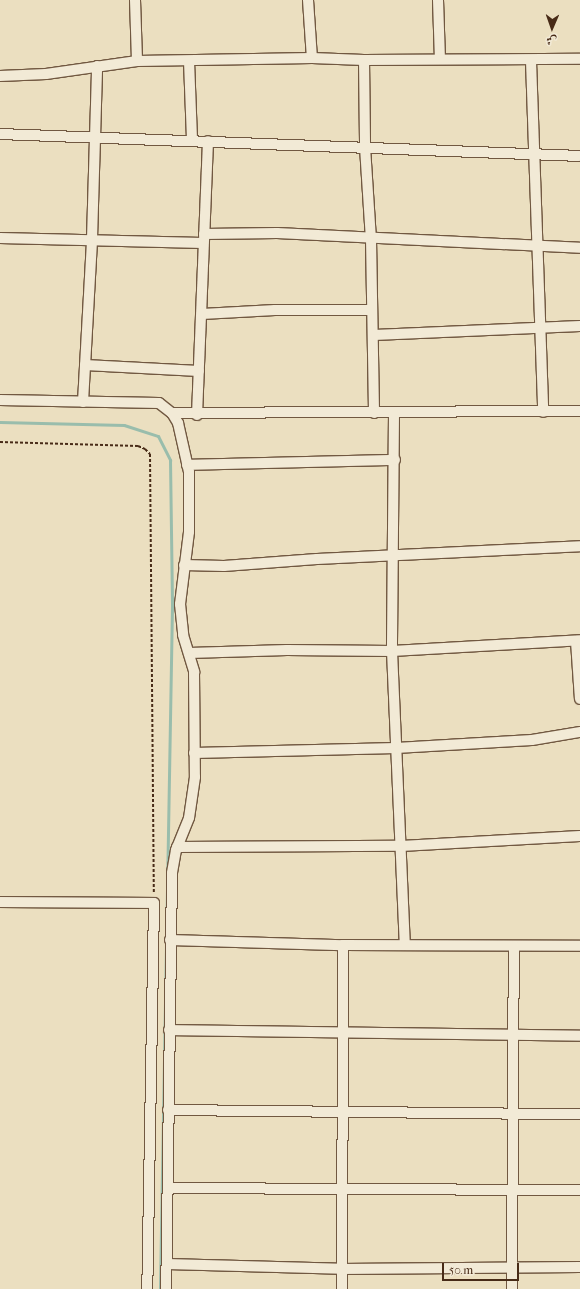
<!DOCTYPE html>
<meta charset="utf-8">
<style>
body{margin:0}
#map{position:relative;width:580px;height:1289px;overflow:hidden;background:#ebdfc0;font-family:"IM FELL French Canon",Amiri,serif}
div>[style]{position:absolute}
.stream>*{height:3px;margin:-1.5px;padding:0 1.5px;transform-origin:1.5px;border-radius:1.5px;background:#99bdac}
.path>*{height:2px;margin-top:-1px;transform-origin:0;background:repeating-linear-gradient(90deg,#482b17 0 3px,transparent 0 5px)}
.roads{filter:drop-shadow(1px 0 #715841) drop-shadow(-1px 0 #715841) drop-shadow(0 1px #715841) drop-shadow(0 -1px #715841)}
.minor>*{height:10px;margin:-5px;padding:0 5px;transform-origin:5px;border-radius:5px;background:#f2ead6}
span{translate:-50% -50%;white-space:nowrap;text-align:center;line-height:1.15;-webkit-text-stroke:3px #f2ead6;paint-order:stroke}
.north{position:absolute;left:532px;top:8px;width:40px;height:40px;-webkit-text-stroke:3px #f2ead6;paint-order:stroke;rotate:182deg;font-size:11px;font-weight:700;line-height:16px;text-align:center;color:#482b17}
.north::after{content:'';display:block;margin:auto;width:14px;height:18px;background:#482b17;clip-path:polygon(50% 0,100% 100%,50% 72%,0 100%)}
.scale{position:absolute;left:442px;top:1263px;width:77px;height:18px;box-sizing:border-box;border:2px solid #482b17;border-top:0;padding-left:5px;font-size:12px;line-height:14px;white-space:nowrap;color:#482b17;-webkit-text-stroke:3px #f2ead6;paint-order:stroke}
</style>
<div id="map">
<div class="stream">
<i style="left:0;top:422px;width:124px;rotate:1.4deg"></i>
<i style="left:124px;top:425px;width:36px;rotate:18deg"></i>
<i style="left:158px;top:436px;width:27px;rotate:63deg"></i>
<i style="left:170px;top:460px;width:146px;rotate:89.2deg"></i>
<i style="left:172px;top:606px;width:683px;rotate:91.01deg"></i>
</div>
<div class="path">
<i style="left:0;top:442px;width:138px;rotate:1.7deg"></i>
<i style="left:138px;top:446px;width:8px;rotate:23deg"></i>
<i style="left:145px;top:449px;width:7px;rotate:45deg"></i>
<i style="left:150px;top:454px;width:440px;rotate:89.5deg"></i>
</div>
<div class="roads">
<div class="minor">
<i style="left:135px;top:0;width:61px;rotate:88.1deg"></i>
<i style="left:308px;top:0;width:58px;rotate:86.1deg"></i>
<i style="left:438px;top:0;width:59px;rotate:88.1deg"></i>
<i style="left:364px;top:60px;width:87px;rotate:89.3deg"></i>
<i style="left:365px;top:147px;width:92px;rotate:86.3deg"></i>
<i style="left:371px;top:239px;width:174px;rotate:89deg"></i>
<i style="left:189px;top:61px;width:79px;rotate:87.8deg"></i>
<i style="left:531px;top:61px;width:351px;rotate:88deg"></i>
<i style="left:0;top:76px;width:46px;rotate:-2.5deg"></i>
<i style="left:46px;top:74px;width:92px;rotate:-8.1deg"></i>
<i style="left:137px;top:61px;width:175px;rotate:-1deg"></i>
<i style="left:312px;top:58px;width:52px;rotate:2.2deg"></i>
<i style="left:364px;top:60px;width:216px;rotate:-0.3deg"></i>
<i style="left:0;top:134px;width:580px;rotate:2.17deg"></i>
<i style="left:204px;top:234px;width:73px;rotate:-0.8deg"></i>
<i style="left:277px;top:233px;width:303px;rotate:2.8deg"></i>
<i style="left:0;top:238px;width:203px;rotate:1.4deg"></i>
<i style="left:202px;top:314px;width:73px;rotate:-3.1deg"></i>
<i style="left:275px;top:310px;width:96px"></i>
<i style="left:374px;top:335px;width:206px;rotate:-2.5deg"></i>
<i style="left:85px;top:365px;width:114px;rotate:3deg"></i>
<i style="left:0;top:400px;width:159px;rotate:1.1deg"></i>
<i style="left:159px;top:403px;width:16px;rotate:38deg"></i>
<i style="left:172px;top:413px;width:12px;rotate:59deg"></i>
<i style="left:178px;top:423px;width:50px;rotate:77.3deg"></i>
<i style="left:189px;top:472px;width:60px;rotate:90deg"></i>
<i style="left:189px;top:532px;width:73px;rotate:97.1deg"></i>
<i style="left:180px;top:604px;width:31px;rotate:84deg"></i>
<i style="left:183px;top:635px;width:39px;rotate:73deg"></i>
<i style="left:194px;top:672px;width:105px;rotate:89.5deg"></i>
<i style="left:195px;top:777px;width:41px;rotate:98.3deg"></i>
<i style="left:189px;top:818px;width:35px;rotate:112deg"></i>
<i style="left:176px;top:850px;width:23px;rotate:100deg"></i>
<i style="left:172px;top:873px;width:416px;rotate:90.8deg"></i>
<i style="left:83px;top:402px;width:163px;rotate:-86.8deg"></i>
<i style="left:92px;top:239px;width:173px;rotate:-88.3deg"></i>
<i style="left:172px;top:413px;width:408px;rotate:-0.3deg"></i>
<i style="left:394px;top:414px;width:237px;rotate:90.5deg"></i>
<i style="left:392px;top:651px;width:293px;rotate:87.5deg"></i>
<i style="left:197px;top:415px;width:274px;rotate:-87.7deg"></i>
<i style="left:187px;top:465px;width:208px;rotate:-1.4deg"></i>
<i style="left:184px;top:565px;width:40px;rotate:1.4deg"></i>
<i style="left:224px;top:566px;width:93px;rotate:-4.3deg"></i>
<i style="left:317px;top:559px;width:263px;rotate:-2.8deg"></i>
<i style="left:576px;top:641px;width:58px;rotate:86.1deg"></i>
<i style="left:189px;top:653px;width:98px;rotate:-1.8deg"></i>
<i style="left:287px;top:650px;width:105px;rotate:0.5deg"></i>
<i style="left:392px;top:651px;width:188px;rotate:-3.3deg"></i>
<i style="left:194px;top:753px;width:202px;rotate:-1.4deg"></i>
<i style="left:396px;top:748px;width:136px;rotate:-3.4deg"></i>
<i style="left:532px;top:740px;width:49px;rotate:-9.5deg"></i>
<i style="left:177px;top:847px;width:224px;rotate:-0.3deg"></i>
<i style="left:401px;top:846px;width:179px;rotate:-3.2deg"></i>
<i style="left:0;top:902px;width:154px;rotate:0.4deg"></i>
<i style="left:154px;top:903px;width:386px;rotate:91deg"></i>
<i style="left:170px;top:940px;width:173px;rotate:1.7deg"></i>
<i style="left:343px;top:945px;width:237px;rotate:0.2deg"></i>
<i style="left:169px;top:1030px;width:411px;rotate:0.8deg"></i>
<i style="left:168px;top:1110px;width:412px;rotate:0.6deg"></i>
<i style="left:168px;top:1188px;width:412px;rotate:0.3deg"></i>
<i style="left:167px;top:1264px;width:174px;rotate:1.6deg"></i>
<i style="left:341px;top:1269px;width:239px;rotate:-0.5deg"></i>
<i style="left:342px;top:1289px;width:344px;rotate:-89.8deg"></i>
<i style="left:512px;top:1289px;width:343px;rotate:-89.7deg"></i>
</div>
</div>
<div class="north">ش</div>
<div class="scale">50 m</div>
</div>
